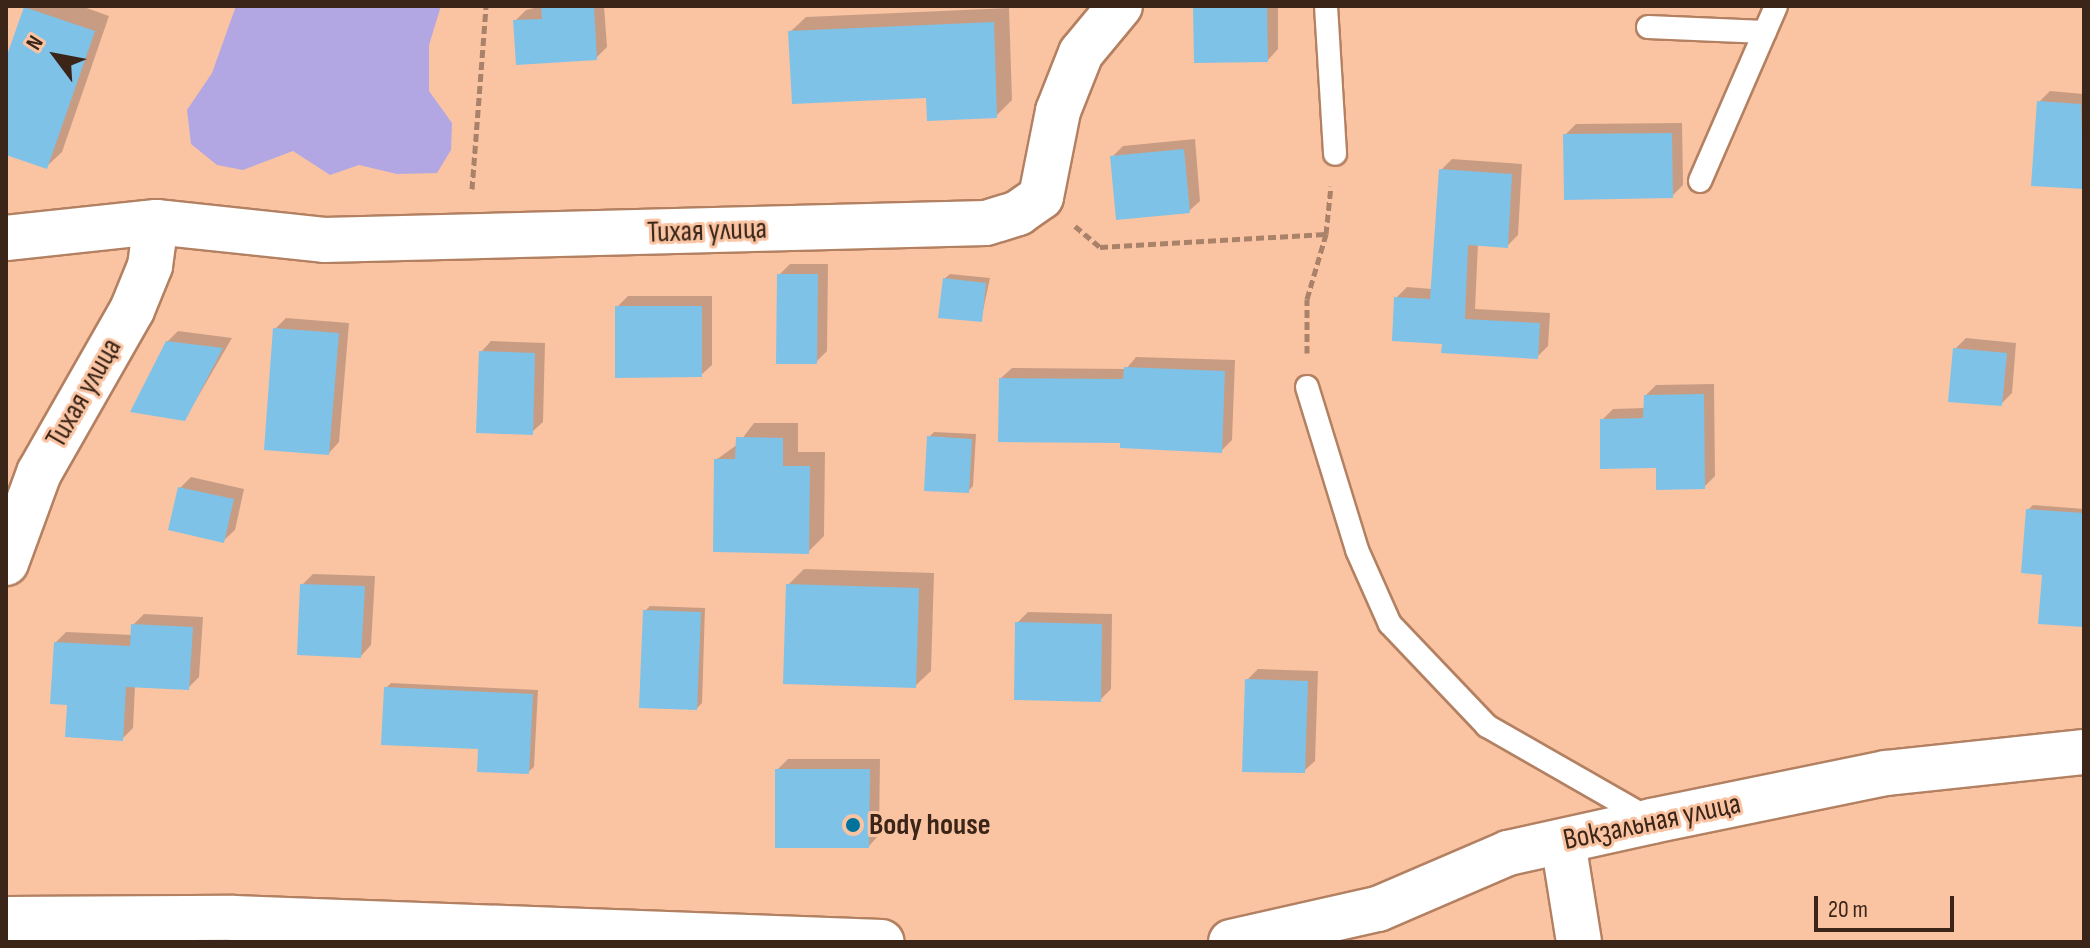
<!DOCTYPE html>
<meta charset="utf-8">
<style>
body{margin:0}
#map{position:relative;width:2090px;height:948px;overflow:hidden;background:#fac4a3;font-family:"Sofia Sans Condensed",sans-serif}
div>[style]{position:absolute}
.water>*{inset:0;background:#b2a7e3}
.shadow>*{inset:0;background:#0003}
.building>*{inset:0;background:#7fc2e7}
.path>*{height:5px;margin-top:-2.5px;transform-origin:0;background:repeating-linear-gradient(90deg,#aa8269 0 8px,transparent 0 12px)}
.roads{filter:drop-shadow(2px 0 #b38162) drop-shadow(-2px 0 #b38162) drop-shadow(0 2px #b38162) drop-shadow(0 -2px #b38162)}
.lane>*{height:22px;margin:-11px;padding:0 11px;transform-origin:11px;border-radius:11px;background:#fff}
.street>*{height:44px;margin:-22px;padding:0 22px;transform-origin:22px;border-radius:22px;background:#fff}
.secondary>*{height:44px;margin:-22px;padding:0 22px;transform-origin:22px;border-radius:22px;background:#fff}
.dots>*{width:22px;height:22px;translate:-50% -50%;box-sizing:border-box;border:4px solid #fac4a3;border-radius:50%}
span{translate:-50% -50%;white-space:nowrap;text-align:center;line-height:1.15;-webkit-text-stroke:6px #fac4a3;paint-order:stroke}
.street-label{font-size:30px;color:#3a2518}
.poi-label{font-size:30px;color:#3a2518;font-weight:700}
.left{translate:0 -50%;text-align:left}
.frame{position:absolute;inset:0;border:8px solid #3a2518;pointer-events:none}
.north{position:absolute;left:16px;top:16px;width:80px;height:80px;-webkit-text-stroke:6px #fac4a3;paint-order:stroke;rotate:302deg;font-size:22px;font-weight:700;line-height:32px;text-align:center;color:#3a2518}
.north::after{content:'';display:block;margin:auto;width:28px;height:36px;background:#3a2518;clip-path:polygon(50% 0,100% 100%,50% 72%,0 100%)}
.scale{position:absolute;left:1814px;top:896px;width:140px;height:36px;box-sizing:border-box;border:4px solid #3a2518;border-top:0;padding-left:10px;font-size:24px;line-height:28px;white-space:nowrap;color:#3a2518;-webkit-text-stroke:6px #fac4a3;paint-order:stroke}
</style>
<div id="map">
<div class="water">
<i style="clip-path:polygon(236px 6px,441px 6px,429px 45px,429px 91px,452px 123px,451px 150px,437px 173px,397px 174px,359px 165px,330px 175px,293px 151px,243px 170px,217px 165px,191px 144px,187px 110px,212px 73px)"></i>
</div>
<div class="shadow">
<i style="clip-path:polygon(27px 6px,81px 6px,109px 16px,62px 152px,46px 167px,6px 153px,6px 64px)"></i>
<i style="clip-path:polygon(543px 6px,604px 6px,607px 47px,596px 58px,515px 21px,526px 10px)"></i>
<i style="clip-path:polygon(1195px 6px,1278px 6px,1278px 49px,1268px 60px)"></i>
<i style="clip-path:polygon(1009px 8px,1012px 100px,996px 116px,928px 96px,790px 32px,806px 17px)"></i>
<i style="clip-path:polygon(2050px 91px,2084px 94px,2084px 187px,2033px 184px,2039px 102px)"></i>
<i style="clip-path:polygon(1682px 123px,1683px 185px,1672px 196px,1565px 135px,1576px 124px)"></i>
<i style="clip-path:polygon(1195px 139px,1200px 201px,1189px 211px,1112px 157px,1123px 146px)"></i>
<i style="clip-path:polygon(1452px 159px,1522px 164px,1518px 235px,1507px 246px,1478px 244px,1475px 309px,1550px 313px,1548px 346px,1537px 357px,1444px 342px,1396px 298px,1407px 287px,1432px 289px,1441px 170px)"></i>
<i style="clip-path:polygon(790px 264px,828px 264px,827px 351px,816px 362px,779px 275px)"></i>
<i style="clip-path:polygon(950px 274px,990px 278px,981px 320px,944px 279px)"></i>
<i style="clip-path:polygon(628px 296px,712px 296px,712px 365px,701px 375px,617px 307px)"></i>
<i style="clip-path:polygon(286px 318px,349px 323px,339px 442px,329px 453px,275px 329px)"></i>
<i style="clip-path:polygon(178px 331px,232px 338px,185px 419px,167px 342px)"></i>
<i style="clip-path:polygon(1966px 338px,2016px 343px,2012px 393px,2001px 404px,1955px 349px)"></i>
<i style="clip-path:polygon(491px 341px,545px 343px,543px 422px,532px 432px,481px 352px)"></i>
<i style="clip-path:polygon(1136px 357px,1235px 360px,1232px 440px,1221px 451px,1122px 441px,1001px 378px,1012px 368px,1126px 369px)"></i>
<i style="clip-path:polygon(1714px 384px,1715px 476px,1704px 487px,1658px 466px,1602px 420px,1613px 409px,1645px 408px,1646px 395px,1656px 385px)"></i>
<i style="clip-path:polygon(754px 423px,798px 423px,798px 452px,825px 452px,824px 536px,808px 552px,716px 460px,738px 444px)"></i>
<i style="clip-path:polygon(934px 432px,976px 434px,973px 486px,968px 491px,929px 437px)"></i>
<i style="clip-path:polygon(191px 477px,244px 489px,235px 530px,224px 540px,180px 488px)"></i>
<i style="clip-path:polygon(2033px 505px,2084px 509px,2084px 625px,2044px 573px,2028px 510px)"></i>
<i style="clip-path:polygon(804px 569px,934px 573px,931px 671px,915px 686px,788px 585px)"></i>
<i style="clip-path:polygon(313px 574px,375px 576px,371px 645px,361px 656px,302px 585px)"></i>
<i style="clip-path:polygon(650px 606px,705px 608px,702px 703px,697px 708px,645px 611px)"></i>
<i style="clip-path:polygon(1028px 612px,1112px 614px,1111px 689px,1100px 700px,1017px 623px)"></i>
<i style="clip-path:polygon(144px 614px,203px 617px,199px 677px,188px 688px,135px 685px,133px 728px,122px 739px,69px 703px,55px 643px,66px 632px,133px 635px,133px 625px)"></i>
<i style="clip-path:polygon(1258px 669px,1318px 671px,1315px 761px,1304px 771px,1247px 680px)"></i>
<i style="clip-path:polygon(391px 683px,538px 690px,534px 767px,528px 772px,480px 747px,386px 688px)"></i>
<i style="clip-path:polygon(788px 759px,880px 759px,879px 835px,869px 846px,777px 770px)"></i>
</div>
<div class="building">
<i style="clip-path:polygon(541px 6px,594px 6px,597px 60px,516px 65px,513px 20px,542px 19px)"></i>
<i style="clip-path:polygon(1193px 6px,1267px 6px,1268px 62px,1194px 63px)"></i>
<i style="clip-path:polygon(24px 7px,95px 31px,47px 169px,6px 155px,6px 58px)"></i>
<i style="clip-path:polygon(994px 22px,997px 118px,927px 121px,926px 98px,792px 104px,788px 31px)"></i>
<i style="clip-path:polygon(2037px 101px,2081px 104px,2084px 189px,2031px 186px)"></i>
<i style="clip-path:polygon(1672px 133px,1673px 198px,1564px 200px,1563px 134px)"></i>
<i style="clip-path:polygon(1184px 149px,1190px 213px,1116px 220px,1110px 156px)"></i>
<i style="clip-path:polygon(1439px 169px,1512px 174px,1508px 248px,1468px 245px,1465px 319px,1540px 323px,1538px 359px,1441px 353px,1442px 344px,1392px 341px,1394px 297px,1430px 299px)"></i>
<i style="clip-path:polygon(777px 274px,818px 274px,817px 364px,776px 364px)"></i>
<i style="clip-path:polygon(943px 278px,986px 283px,982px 322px,938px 318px)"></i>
<i style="clip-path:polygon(615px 306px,702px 306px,702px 377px,615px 378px)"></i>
<i style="clip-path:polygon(273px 328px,339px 333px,329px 455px,264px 450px)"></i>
<i style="clip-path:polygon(166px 341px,223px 348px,185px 421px,130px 412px)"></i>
<i style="clip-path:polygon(1953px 348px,2007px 353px,2002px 406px,1948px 402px)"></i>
<i style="clip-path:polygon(479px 351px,535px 353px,533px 435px,476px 433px)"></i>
<i style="clip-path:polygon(1124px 367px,1225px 371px,1222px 453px,1120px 448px,1120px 443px,998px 442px,999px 378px,1123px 379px)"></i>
<i style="clip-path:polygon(1704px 394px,1705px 489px,1656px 490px,1656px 468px,1600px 469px,1600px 419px,1643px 418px,1644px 395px)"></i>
<i style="clip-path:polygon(927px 436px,972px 439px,969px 493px,924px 491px)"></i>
<i style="clip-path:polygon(736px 437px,783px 438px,783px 466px,810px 466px,809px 554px,713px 552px,714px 459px,735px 459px)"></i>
<i style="clip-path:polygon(178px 487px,234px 499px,224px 543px,168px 530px)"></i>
<i style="clip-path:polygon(2026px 509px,2084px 513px,2084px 627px,2038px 624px,2042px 575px,2021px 573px)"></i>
<i style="clip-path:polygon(300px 584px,365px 586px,361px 658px,297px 655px)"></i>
<i style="clip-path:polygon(786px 584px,919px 588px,916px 688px,783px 684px)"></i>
<i style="clip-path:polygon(643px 610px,701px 612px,697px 710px,639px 708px)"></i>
<i style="clip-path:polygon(1015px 622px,1102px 624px,1101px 702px,1014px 700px)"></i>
<i style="clip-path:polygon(131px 624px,193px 627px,189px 690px,126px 687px,123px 741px,65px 737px,67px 705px,50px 704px,54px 642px,130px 646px)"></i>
<i style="clip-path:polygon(1245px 679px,1308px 681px,1305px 773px,1242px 772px)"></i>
<i style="clip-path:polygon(384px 687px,533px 694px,529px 774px,477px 772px,478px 749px,381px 745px)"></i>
<i style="clip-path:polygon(775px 769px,870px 769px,869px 848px,775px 848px)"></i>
</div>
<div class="path">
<i style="left:472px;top:189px;width:184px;rotate:-85.6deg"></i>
<i style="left:1075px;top:226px;width:33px;rotate:40deg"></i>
<i style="left:1100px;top:247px;width:226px;rotate:-3.3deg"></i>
<i style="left:1307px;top:353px;width:54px;rotate:-90deg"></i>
<i style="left:1307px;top:299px;width:68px;rotate:-73.7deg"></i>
<i style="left:1326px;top:234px;width:48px;rotate:-84.1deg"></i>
</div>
<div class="roads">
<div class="lane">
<i style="left:1326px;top:6px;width:148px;rotate:86.5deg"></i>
<i style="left:1648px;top:27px;width:117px;rotate:2.4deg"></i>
<i style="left:1700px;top:181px;width:191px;rotate:-66.5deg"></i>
<i style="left:1307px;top:387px;width:170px;rotate:72.9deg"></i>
<i style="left:1357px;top:550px;width:81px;rotate:66deg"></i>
<i style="left:1390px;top:624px;width:141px;rotate:46.4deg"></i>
<i style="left:1487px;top:726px;width:189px;rotate:29.8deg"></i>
</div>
<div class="street">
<i style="left:6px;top:238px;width:151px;rotate:-6.1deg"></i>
<i style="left:156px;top:222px;width:169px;rotate:6.1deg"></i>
<i style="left:324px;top:240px;width:662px;rotate:-1.47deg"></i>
<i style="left:986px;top:223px;width:34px;rotate:-17deg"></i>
<i style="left:1018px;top:213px;width:28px;rotate:-35deg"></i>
<i style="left:1041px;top:197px;width:88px;rotate:-78.8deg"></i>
<i style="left:1058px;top:111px;width:62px;rotate:-68.4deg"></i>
<i style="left:1081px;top:53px;width:61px;rotate:-50.3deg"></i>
<i style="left:6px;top:563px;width:96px;rotate:-69.9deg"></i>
<i style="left:39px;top:473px;width:188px;rotate:-60.3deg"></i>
<i style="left:132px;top:310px;width:48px;rotate:-67.8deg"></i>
<i style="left:150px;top:266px;width:44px;rotate:-82.2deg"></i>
<i style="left:1563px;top:842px;width:101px;rotate:80.9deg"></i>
</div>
<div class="secondary">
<i style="left:6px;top:919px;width:228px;rotate:-0.3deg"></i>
<i style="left:234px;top:918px;width:648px;rotate:2.12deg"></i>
<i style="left:1231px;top:942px;width:151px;rotate:-12.7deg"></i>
<i style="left:1378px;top:909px;width:142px;rotate:-23.3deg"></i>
<i style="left:1508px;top:853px;width:148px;rotate:-12.5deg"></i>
<i style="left:1652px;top:821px;width:239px;rotate:-11.6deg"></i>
<i style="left:1886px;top:773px;width:199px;rotate:-6.1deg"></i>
</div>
</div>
<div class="dots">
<i style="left:853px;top:825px;background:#00739d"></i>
</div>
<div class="street-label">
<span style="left:707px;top:231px;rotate:-2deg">Тихая улица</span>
<span style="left:84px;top:393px;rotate:-60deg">Тихая улица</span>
<span style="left:1652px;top:822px;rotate:-12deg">Вокзальная улица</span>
</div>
<div class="poi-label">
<span class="left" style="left:869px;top:825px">Body house</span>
</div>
<div class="frame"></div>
<div class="north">N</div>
<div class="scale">20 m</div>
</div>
